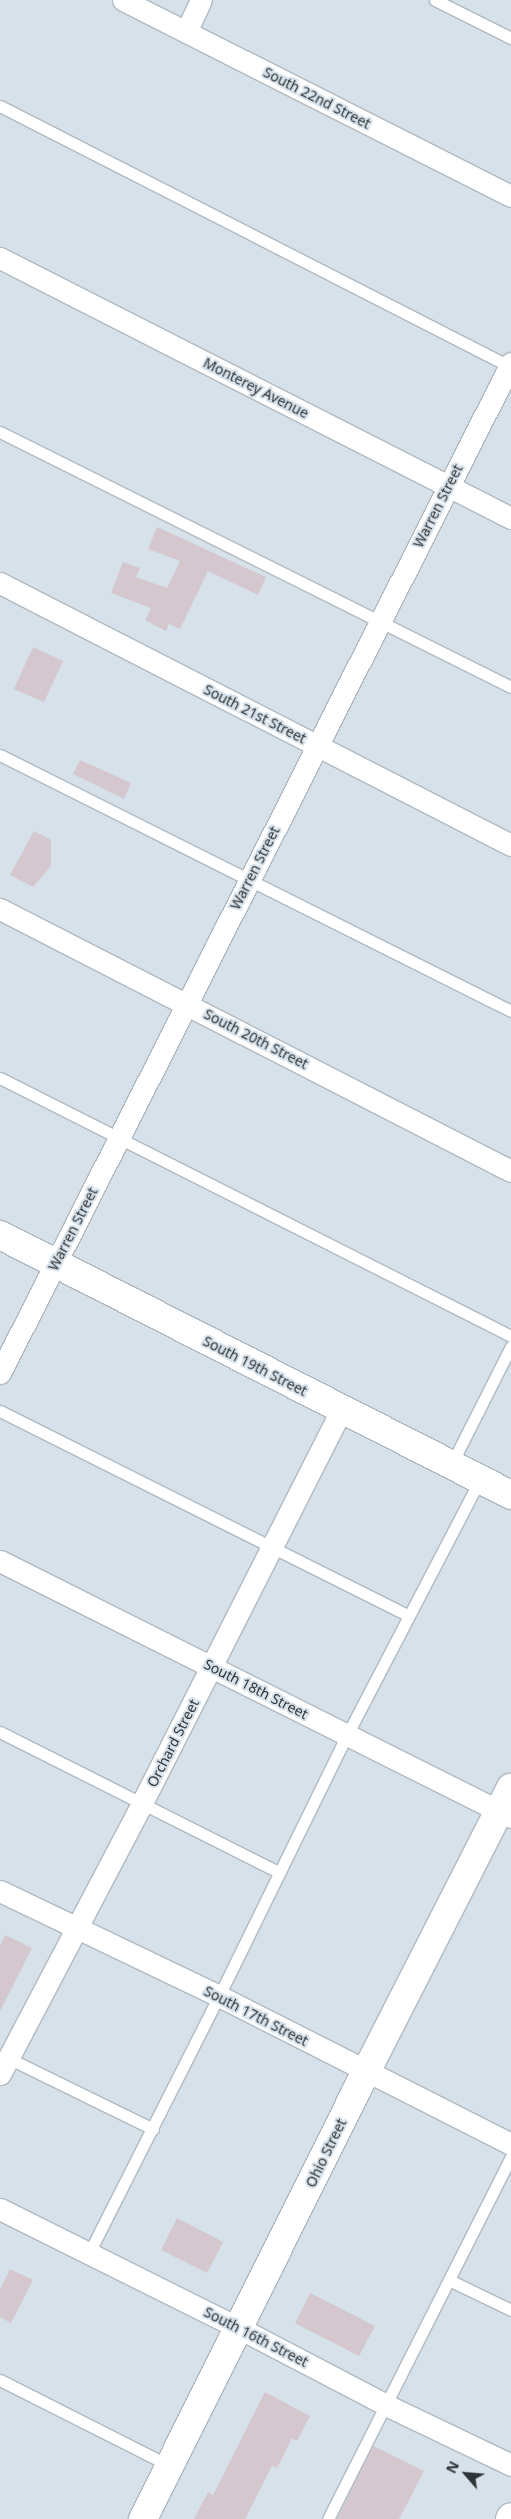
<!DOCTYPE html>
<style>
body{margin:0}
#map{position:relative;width:511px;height:2519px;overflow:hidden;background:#d6e1ea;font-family:"Noto Sans",sans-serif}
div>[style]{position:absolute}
.building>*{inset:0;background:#d4c7ce}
.roads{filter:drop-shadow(1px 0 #afbac2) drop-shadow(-1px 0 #afbac2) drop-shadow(0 1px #afbac2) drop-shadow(0 -1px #afbac2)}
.lane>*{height:11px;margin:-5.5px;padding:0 5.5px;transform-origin:5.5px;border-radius:5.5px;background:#fff}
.street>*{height:21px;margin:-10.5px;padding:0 10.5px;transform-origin:10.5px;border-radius:10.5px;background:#fff}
.secondary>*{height:28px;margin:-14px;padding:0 14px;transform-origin:14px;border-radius:14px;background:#fff}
span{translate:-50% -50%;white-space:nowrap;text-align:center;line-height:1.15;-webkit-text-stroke:4px #d6e1ea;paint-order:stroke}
.street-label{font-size:14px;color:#2f3437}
.north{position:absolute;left:441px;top:2449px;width:50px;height:50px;-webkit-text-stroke:4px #d6e1ea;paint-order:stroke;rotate:297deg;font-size:14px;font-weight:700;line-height:20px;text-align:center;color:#2f3437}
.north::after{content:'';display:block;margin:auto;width:18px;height:22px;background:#2f3437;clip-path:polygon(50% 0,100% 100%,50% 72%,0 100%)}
</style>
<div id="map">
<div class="building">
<i style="clip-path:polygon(157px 527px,266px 577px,258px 595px,208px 571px,180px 629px,169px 624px,166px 631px,145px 620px,151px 608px,111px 593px,123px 562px,140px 568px,136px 577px,167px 588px,180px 561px,148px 549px)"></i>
<i style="clip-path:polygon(33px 647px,63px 661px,44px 702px,14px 689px)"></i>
<i style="clip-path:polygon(80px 760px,131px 783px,124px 799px,73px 774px)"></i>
<i style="clip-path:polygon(34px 831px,51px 840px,51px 866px,33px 887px,10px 875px)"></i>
<i style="clip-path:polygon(5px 1935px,32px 1948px,0 2011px,0 1946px)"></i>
<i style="clip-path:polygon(177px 2218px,223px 2242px,207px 2273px,161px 2250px)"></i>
<i style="clip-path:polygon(10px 2269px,33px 2280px,11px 2323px,0 2317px,0 2289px)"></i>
<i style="clip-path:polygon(310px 2293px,375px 2326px,359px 2356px,295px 2323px)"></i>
<i style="clip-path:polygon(265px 2392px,310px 2416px,297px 2441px,292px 2438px,277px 2468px,272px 2466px,245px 2519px,194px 2519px,208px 2492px,213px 2495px)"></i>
<i style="clip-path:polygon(373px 2446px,424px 2471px,399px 2519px,337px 2519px)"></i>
</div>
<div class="roads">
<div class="lane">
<i style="left:435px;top:0;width:85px;rotate:26.6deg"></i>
<i style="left:0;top:106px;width:574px;rotate:27.06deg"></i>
<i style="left:0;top:432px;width:571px;rotate:26.52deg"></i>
<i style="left:0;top:755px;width:572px;rotate:26.61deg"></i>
<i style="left:0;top:1078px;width:572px;rotate:26.79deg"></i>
<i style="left:0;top:1411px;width:457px;rotate:26.6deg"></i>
<i style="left:451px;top:1465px;width:133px;rotate:-63.2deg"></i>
<i style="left:0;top:1732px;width:313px;rotate:26.7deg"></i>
<i style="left:4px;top:2056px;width:166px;rotate:26.1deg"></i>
<i style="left:89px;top:2253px;width:288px;rotate:-63.2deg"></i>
<i style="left:219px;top:1996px;width:291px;rotate:-63.9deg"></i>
<i style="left:347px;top:1735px;width:288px;rotate:-62.5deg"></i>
<i style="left:449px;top:2280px;width:69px;rotate:25.8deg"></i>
<i style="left:0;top:2380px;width:191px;rotate:26.8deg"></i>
<i style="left:328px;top:2519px;width:406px;rotate:-63.2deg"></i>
</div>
<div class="street">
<i style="left:123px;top:0;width:435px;rotate:26.8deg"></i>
<i style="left:186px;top:32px;width:35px;rotate:-65deg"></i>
<i style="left:0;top:258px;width:573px;rotate:26.97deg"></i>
<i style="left:0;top:583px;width:574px;rotate:27.15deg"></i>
<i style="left:0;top:909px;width:574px;rotate:27.15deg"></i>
<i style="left:0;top:1373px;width:1132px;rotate:-63.16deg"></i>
<i style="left:0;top:1561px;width:572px;rotate:26.61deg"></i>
<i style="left:0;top:1891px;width:243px;rotate:25.6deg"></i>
<i style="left:219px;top:1996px;width:327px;rotate:26.9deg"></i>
<i style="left:0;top:2074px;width:306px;rotate:-62.3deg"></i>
<i style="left:142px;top:1803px;width:441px;rotate:-63.1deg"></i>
<i style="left:0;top:2209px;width:267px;rotate:26.5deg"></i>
<i style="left:239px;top:2328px;width:166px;rotate:27.6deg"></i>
<i style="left:386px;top:2405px;width:139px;rotate:25.6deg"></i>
</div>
<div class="secondary">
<i style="left:0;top:1235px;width:573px;rotate:26.97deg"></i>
<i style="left:143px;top:2519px;width:500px;rotate:-63.5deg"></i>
<i style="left:366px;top:2072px;width:319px;rotate:-63deg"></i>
<i style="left:510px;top:2519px;width:2px;rotate:-63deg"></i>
</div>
</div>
<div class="street-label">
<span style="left:317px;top:98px;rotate:27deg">South 22nd Street</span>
<span style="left:256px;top:388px;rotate:27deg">Monterey Avenue</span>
<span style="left:438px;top:506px;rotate:-63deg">Warren Street</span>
<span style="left:255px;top:714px;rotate:27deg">South 21st Street</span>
<span style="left:255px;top:868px;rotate:-63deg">Warren Street</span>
<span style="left:256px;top:1039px;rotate:27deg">South 20th Street</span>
<span style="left:73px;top:1229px;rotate:-63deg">Warren Street</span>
<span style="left:255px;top:1366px;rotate:27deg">South 19th Street</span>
<span style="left:256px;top:1689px;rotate:27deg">South 18th Street</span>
<span style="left:173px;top:1743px;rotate:-63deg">Orchard Street</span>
<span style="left:256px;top:2016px;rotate:27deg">South 17th Street</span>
<span style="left:326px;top:2153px;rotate:-64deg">Ohio Street</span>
<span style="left:256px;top:2337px;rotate:27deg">South 16th Street</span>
</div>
<div class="north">N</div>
</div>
